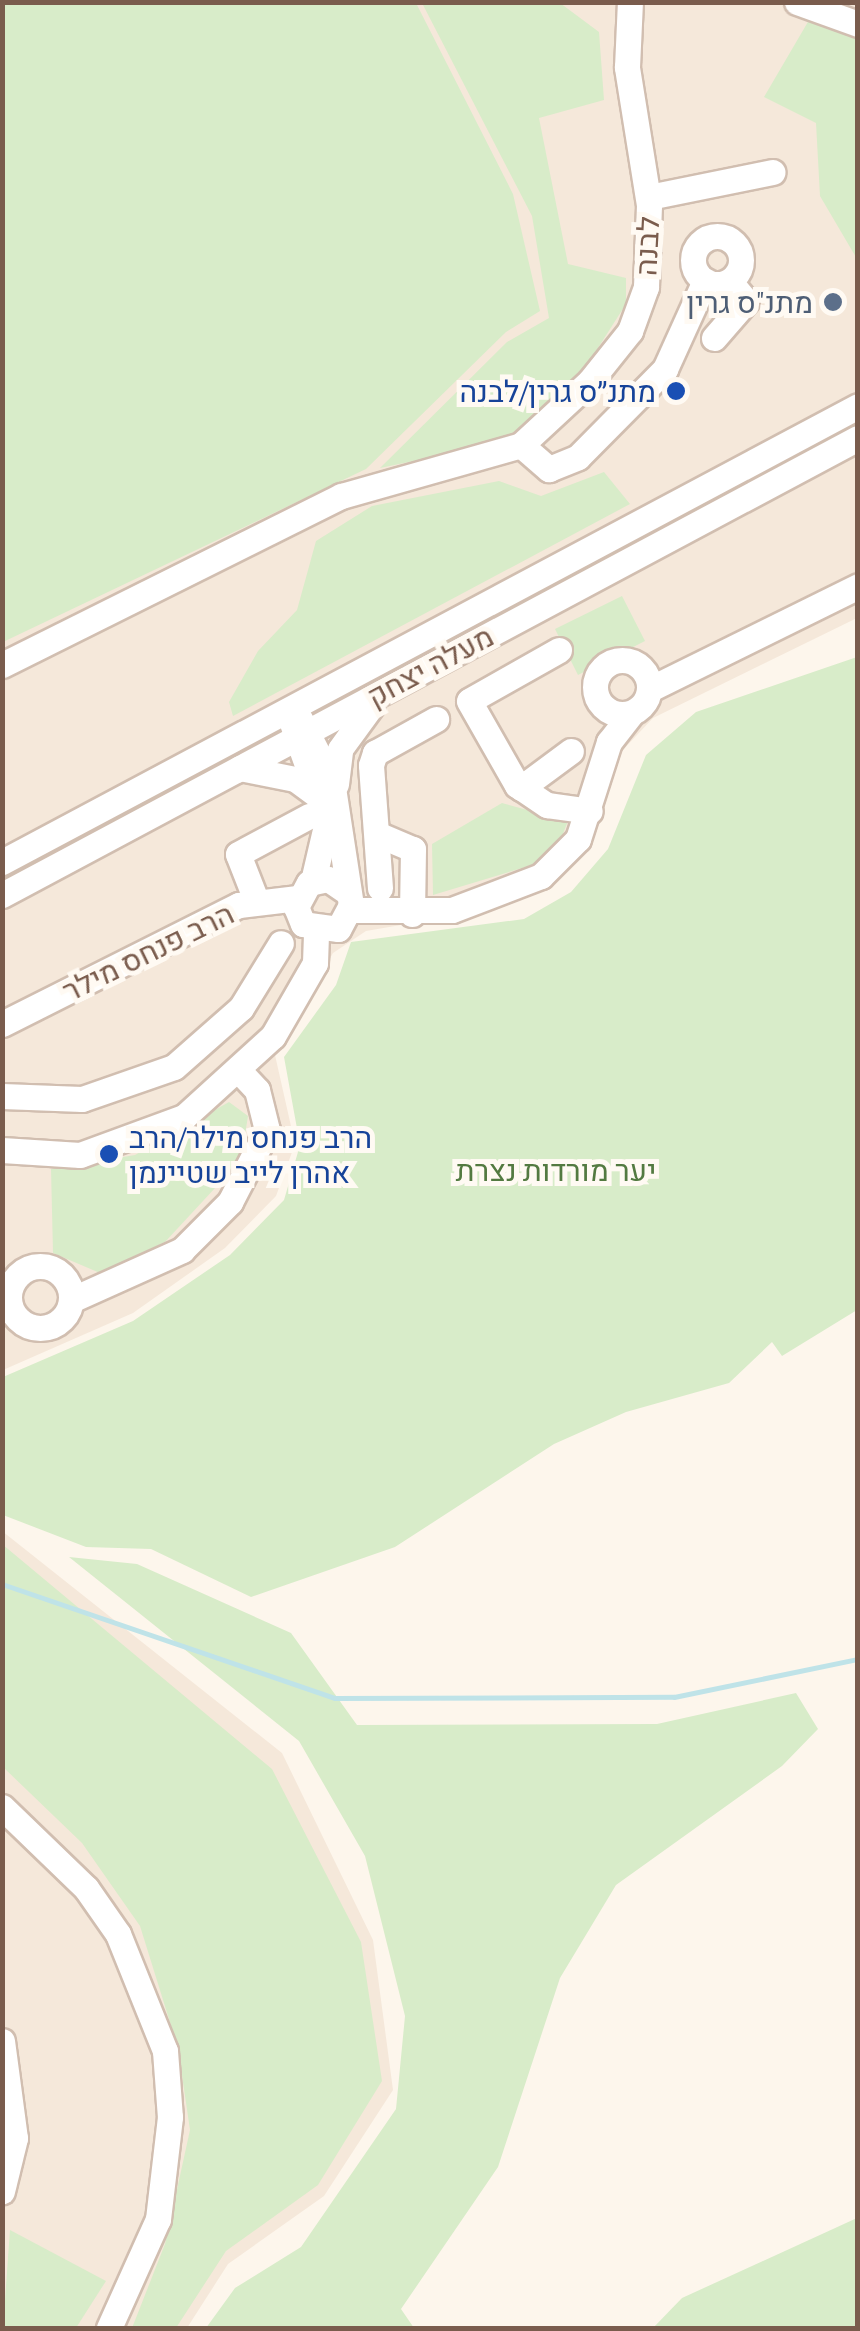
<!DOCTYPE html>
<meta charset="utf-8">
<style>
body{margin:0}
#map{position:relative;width:860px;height:2331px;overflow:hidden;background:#fdf6ec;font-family:"PT Sans Narrow",Heebo,sans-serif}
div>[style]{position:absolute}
.residential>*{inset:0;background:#f5e8da}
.green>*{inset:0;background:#d8ecc9}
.stream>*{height:5px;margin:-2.5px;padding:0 2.5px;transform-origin:2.5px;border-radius:2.5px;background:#bfe3e8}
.roads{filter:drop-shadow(2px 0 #d1beb0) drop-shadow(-2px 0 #d1beb0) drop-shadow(0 2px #d1beb0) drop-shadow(0 -2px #d1beb0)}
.minor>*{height:25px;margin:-12.5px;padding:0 12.5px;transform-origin:12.5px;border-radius:12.5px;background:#fff}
.minor>.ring{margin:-12.5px;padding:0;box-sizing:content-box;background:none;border:25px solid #fff;border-radius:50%}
.dots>*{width:28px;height:28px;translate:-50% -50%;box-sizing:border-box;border:5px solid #fffaf3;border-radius:50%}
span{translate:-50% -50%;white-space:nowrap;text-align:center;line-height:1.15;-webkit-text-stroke:10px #fffaf3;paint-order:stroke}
.street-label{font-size:30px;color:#7a5c4d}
.service-label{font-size:30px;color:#4e5e75}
.right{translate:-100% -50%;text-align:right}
.transit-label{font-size:30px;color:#164399}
.left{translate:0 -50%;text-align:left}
.park-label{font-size:30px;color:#537a41}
.frame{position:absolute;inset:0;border:5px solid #7a5c4d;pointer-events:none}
</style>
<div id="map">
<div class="residential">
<i style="clip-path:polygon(3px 3px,857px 3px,857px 618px,653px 718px,620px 753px,583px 852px,548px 883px,494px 909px,366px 931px,333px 953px,275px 1055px,295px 1144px,276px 1196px,225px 1248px,133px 1313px,3px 1370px)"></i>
<i style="clip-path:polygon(2px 1531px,282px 1753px,373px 1940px,393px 2090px,324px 2196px,228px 2264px,187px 2328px,3px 2328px)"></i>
</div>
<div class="green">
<i style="clip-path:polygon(3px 2px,416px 3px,513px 194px,540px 311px,506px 332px,366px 469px,3px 642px)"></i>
<i style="clip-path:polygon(422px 3px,560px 3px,599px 32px,604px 100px,539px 118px,568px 264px,626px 278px,626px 304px,568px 395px,522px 430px,491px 445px,380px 468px,507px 342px,549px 318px,532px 216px)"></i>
<i style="clip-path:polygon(812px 15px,857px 34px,857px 259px,820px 196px,816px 123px,764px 97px)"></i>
<i style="clip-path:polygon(604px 472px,630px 504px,233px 716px,229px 702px,258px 651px,297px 610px,316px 541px,372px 506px,499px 481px,541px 496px)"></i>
<i style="clip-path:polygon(622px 596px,645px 641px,578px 675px,555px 629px)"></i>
<i style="clip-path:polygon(857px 657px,857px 1310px,782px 1356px,772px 1342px,729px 1383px,626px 1412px,554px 1444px,395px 1547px,251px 1597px,151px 1549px,86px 1547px,3px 1515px,3px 1377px,133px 1321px,230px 1255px,284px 1200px,300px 1145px,284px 1057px,336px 985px,351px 942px,524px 919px,571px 892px,608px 849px,646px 755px,696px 712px)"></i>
<i style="clip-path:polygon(502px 803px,568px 821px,559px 844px,545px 861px,433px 895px,432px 844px)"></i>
<i style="clip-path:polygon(229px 1102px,248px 1116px,241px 1160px,165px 1242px,100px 1273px,53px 1253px,51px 1169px,135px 1155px)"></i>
<i style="clip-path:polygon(2px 1544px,272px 1769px,361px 1942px,382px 2081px,318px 2185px,226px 2251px,176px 2328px,132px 2328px,165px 2244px,190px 2130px,178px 2048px,140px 1926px,82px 1843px,3px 1767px)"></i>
<i style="clip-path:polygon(69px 1557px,137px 1564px,291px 1633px,357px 1725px,657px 1724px,796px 1693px,818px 1729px,782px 1766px,616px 1885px,560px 1978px,498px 2167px,401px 2309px,414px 2328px,206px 2328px,235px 2288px,301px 2247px,396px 2109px,405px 2016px,365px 1856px,299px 1741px)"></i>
<i style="clip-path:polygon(857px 2218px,857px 2328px,653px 2328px,682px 2298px)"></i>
<i style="clip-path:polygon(10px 2230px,106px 2281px,76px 2328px,3px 2328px)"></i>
</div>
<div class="stream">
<i style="left:2px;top:1584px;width:352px;rotate:18.9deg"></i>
<i style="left:335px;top:1698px;width:339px;rotate:-0.2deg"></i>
<i style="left:674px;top:1697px;width:188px;rotate:-11.7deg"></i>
</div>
<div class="roads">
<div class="minor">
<i style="left:797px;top:2px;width:65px;rotate:19.8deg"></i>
<i style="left:649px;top:197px;width:126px;rotate:-11.4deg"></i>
<i class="ring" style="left:693px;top:236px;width:23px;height:23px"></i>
<i style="left:714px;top:338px;width:49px;rotate:-49.1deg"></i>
<i style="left:746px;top:301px;width:26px;rotate:-130deg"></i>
<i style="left:521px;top:445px;width:37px;rotate:41deg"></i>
<i style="left:549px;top:469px;width:31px;rotate:-22deg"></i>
<i style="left:578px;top:457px;width:124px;rotate:-45.3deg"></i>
<i style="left:665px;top:369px;width:97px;rotate:-65.6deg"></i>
<i style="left:559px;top:650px;width:103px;rotate:150.5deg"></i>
<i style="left:469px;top:701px;width:97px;rotate:60.3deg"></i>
<i style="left:517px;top:785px;width:36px;rotate:34deg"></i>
<i style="left:547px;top:805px;width:43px;rotate:7.9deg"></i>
<i class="ring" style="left:595px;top:660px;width:29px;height:29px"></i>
<i style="left:2px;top:665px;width:379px;rotate:-26.5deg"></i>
<i style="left:341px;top:496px;width:187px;rotate:-15.8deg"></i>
<i style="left:521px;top:445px;width:94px;rotate:-42.8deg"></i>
<i style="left:590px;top:381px;width:64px;rotate:-51.3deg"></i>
<i style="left:630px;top:331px;width:47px;rotate:-70deg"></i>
<i style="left:646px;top:287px;width:82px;rotate:-87.9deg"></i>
<i style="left:649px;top:205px;width:140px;rotate:-99.1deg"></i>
<i style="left:627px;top:67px;width:65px;rotate:-87.4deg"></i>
<i style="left:650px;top:689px;width:232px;rotate:-26.3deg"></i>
<i style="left:300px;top:719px;width:70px;rotate:62.7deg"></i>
<i style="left:332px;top:781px;width:125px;rotate:81.3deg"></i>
<i style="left:351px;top:905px;width:27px;rotate:118deg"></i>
<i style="left:338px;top:929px;width:35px;rotate:-172deg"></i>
<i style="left:303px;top:924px;width:18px;rotate:-112deg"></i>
<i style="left:296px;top:907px;width:27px;rotate:-62deg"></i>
<i style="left:309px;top:883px;width:19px;rotate:-12deg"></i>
<i style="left:328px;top:879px;width:23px;rotate:34deg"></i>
<i style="left:292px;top:723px;width:104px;rotate:70.3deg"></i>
<i style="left:327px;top:821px;width:62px;rotate:103.1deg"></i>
<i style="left:240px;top:768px;width:56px;rotate:11.3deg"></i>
<i style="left:295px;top:779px;width:29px;rotate:36deg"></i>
<i style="left:336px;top:784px;width:35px;rotate:-83deg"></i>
<i style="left:340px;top:749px;width:54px;rotate:-54deg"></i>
<i style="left:521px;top:788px;width:62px;rotate:-36.5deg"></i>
<i style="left:377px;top:834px;width:39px;rotate:23deg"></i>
<i style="left:413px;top:849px;width:65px;rotate:90.9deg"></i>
<i style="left:2px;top:862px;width:970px;rotate:-28.04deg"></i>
<i style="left:380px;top:888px;width:123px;rotate:-94.2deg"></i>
<i style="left:371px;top:765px;width:13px;rotate:-72deg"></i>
<i style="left:375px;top:753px;width:70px;rotate:-29.1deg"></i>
<i style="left:2px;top:895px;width:970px;rotate:-28.1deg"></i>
<i style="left:256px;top:900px;width:49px;rotate:-111.4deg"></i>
<i style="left:238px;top:854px;width:81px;rotate:-28.2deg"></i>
<i style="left:350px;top:910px;width:102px"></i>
<i style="left:452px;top:910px;width:95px;rotate:-20.9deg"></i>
<i style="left:541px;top:876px;width:52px;rotate:-45deg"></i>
<i style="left:578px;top:839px;width:102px;rotate:-72.3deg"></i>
<i style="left:609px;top:742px;width:37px;rotate:-52deg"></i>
<i style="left:2px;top:1024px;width:265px;rotate:-26.7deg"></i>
<i style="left:239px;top:905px;width:59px;rotate:-6.8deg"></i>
<i style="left:2px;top:1096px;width:80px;rotate:2.1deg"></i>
<i style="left:82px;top:1099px;width:97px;rotate:-19.2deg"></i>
<i style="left:174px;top:1067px;width:89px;rotate:-41.4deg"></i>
<i style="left:241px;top:1008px;width:76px;rotate:-58.4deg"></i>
<i style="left:2px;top:1150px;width:78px;rotate:3.7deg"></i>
<i style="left:80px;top:1155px;width:111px;rotate:-20.1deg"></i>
<i style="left:184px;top:1117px;width:120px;rotate:-42.3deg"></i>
<i style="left:273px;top:1036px;width:84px;rotate:-60.1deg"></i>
<i style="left:315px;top:963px;width:31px;rotate:-88deg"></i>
<i class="ring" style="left:9px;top:1266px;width:37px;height:37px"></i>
<i style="left:71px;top:1300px;width:122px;rotate:-24.2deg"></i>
<i style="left:182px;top:1250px;width:68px;rotate:-45deg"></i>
<i style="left:230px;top:1202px;width:81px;rotate:-62.8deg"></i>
<i style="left:267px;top:1130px;width:41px;rotate:-104deg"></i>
<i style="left:257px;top:1090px;width:23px;rotate:-133deg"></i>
<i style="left:2px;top:1807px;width:117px;rotate:44deg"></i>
<i style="left:86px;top:1888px;width:56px;rotate:55.2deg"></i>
<i style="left:118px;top:1934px;width:126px;rotate:68.1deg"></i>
<i style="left:165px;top:2051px;width:66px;rotate:85.7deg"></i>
<i style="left:170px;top:2117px;width:103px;rotate:96.7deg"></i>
<i style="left:158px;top:2219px;width:120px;rotate:114.2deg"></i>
<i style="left:2px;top:2041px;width:98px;rotate:82.4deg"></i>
<i style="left:15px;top:2138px;width:55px;rotate:103.8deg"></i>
</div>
</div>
<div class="dots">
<i style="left:833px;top:302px;background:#5c6f8a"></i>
<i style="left:676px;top:391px;background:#1a4fb4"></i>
<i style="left:109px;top:1154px;background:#1a4fb4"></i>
</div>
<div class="street-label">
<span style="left:647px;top:246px;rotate:-87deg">לבנה</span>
<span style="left:430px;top:666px;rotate:-28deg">מעלה יצחק</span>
<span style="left:148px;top:952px;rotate:-26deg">הרב פנחס מילר</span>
</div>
<div class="service-label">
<span class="right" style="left:813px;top:302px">מתנ"ס גרין</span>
</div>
<div class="transit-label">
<span class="right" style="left:656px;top:391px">מתנ״ס גרין/לבנה</span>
<span class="left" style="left:129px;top:1154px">הרב פנחס מילר/הרב<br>אהרן לייב שטיינמן</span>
</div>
<div class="park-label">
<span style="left:556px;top:1170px">יער מורדות נצרת</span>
</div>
<div class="frame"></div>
</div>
